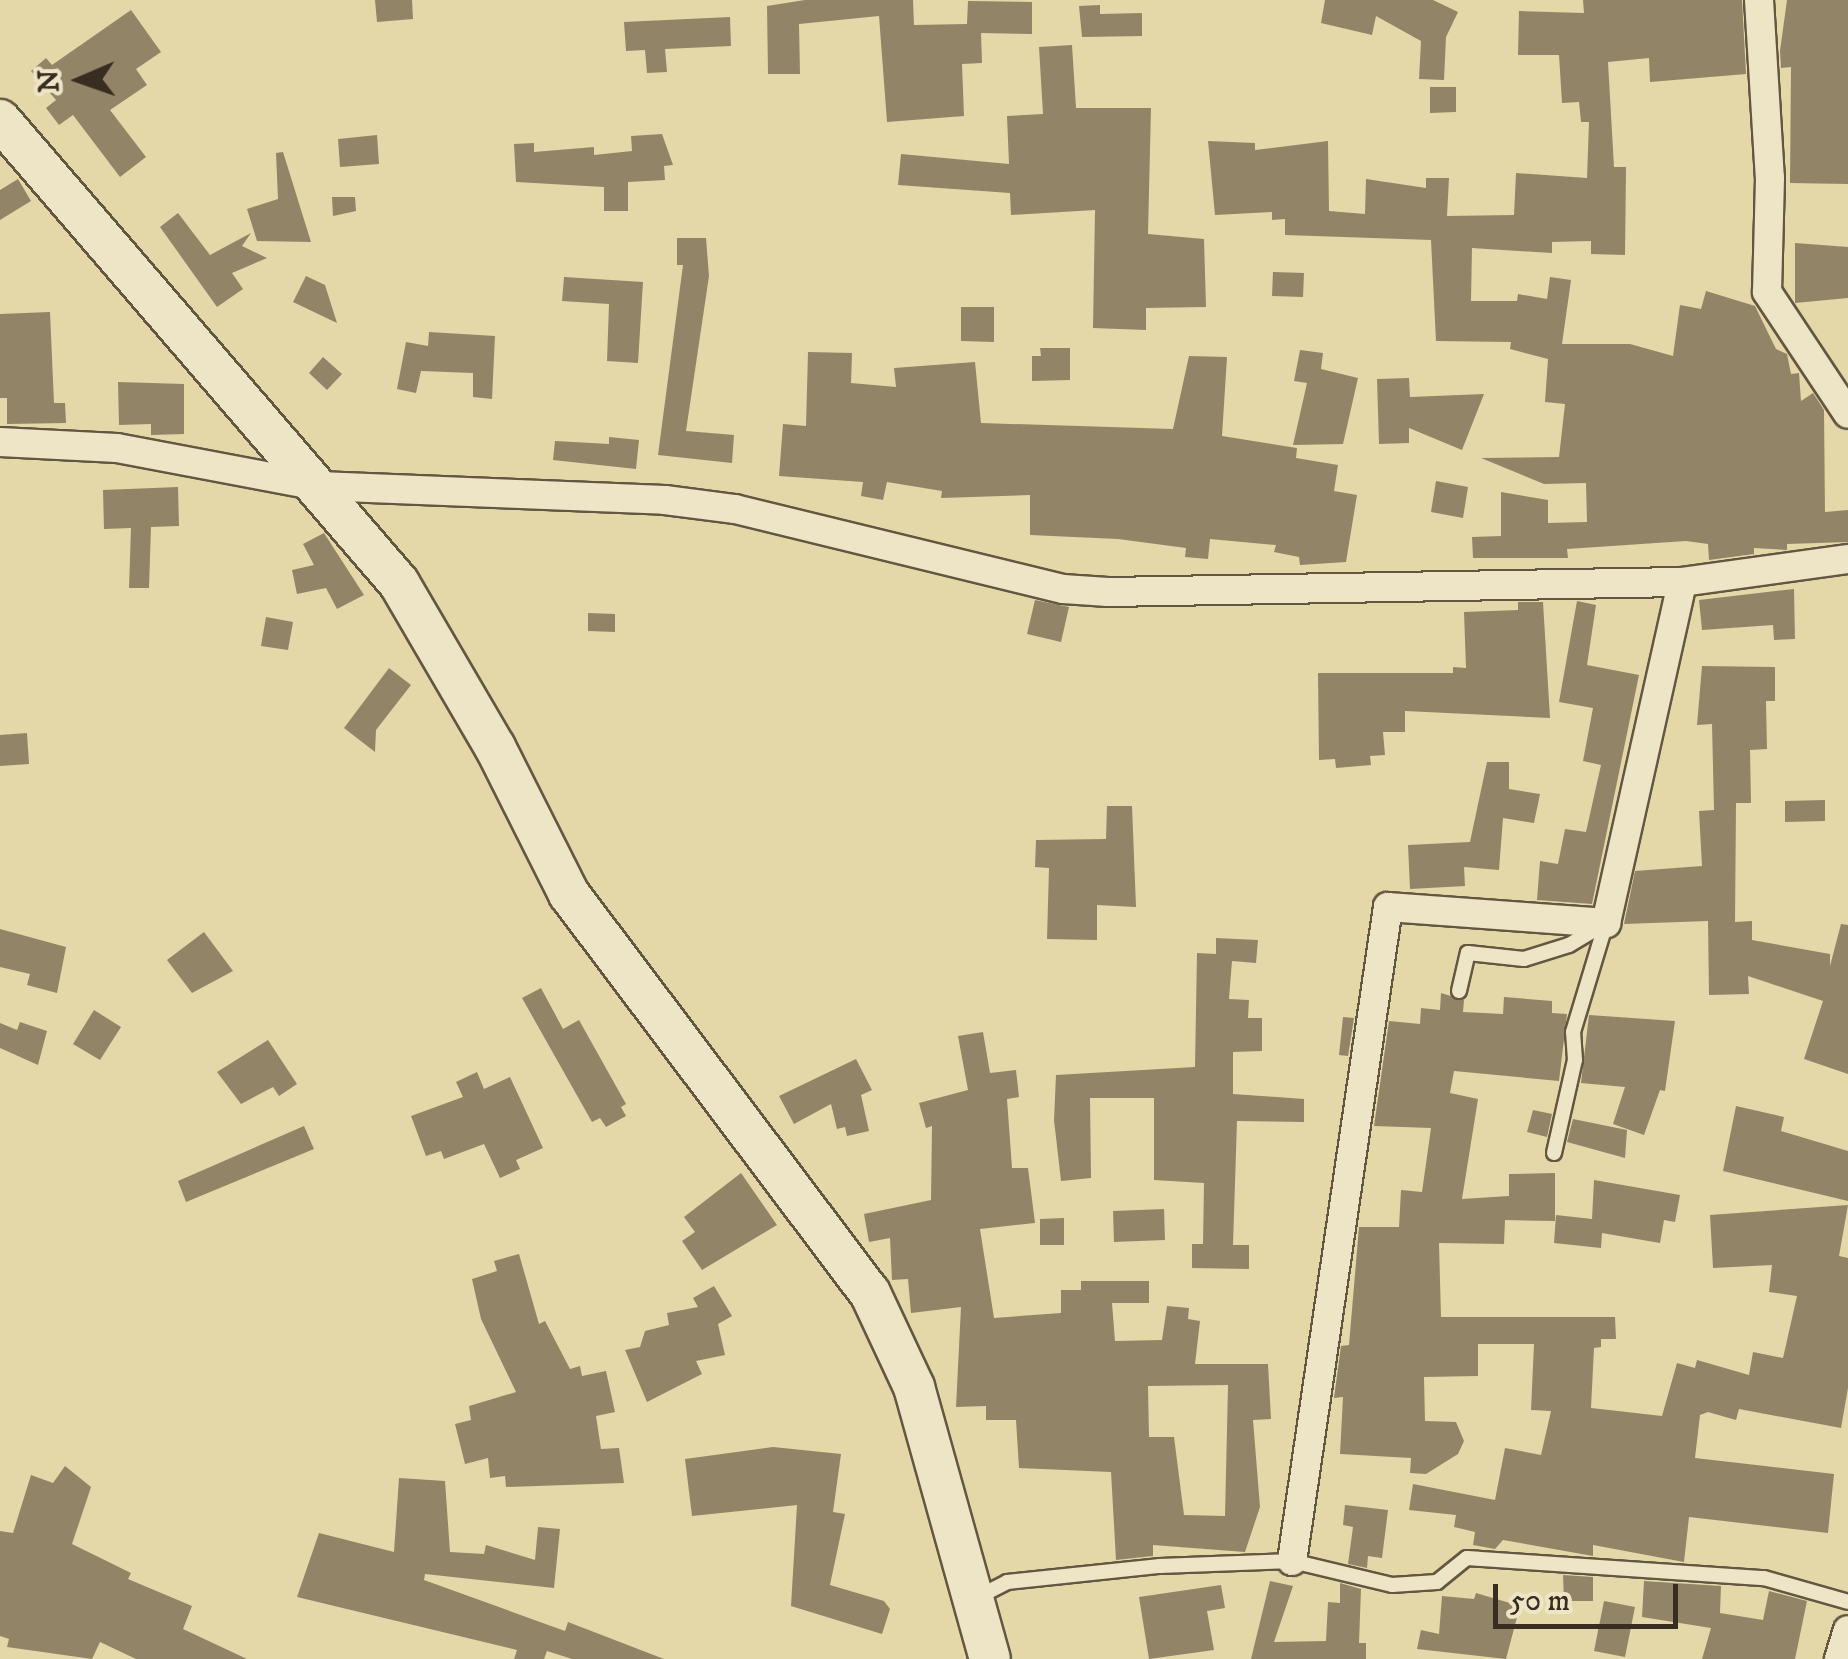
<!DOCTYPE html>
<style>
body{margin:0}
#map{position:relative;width:1848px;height:1659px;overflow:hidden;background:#e4d7a8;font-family:"IM FELL DW Pica",serif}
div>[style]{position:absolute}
.building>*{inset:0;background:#928567}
.roads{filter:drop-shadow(2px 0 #645742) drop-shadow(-2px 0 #645742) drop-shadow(0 2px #645742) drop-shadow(0 -2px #645742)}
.lane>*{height:14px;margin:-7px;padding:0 7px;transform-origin:7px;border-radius:7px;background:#ede5c6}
.street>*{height:28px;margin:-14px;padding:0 14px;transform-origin:14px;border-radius:14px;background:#ede5c6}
.secondary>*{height:40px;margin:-20px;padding:0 20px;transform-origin:20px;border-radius:20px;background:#ede5c6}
span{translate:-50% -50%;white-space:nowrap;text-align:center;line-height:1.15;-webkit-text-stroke:8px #ede5c6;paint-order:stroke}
.north{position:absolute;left:30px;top:30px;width:100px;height:100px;-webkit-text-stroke:8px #ede5c6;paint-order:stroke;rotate:268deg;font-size:28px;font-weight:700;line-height:40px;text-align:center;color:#392c20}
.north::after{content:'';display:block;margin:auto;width:35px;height:45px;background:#392c20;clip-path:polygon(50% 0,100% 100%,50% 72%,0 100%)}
.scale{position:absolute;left:1493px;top:1584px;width:185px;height:45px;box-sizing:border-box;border:5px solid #392c20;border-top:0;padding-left:12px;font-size:30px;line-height:35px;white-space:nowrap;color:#392c20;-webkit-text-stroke:8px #ede5c6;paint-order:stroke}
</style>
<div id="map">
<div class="building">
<i style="clip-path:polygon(375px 0,412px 0,413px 19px,377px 22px)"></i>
<i style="clip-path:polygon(805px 0,913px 0,914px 25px,967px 24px,968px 1px,1032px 2px,1032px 34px,981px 33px,982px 63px,962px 64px,964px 116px,887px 122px,879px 16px,799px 24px,800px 74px,768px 74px,767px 6px)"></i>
<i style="clip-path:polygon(1325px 0,1433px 0,1458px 12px,1446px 37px,1444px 80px,1419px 79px,1421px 41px,1376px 16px,1372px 35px,1321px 23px)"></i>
<i style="clip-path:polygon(1583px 0,1742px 0,1746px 74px,1650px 82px,1649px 58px,1608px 62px,1614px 167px,1626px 167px,1625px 255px,1591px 254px,1591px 241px,1552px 242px,1552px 253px,1472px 248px,1471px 301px,1517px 301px,1518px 294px,1547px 299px,1550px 277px,1571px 280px,1562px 344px,1630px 344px,1673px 356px,1680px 305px,1701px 309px,1706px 291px,1755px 306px,1776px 349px,1787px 354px,1791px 374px,1799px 373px,1801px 401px,1813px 393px,1824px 410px,1825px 512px,1848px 510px,1848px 542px,1787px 544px,1787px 550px,1754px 548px,1754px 554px,1709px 560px,1708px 544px,1686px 541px,1567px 549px,1568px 558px,1473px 558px,1472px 537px,1501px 536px,1501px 492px,1548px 500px,1548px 523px,1587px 522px,1586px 483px,1544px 484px,1481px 458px,1559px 457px,1565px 404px,1545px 402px,1548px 359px,1510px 349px,1511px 342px,1436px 341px,1431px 240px,1285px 235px,1285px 219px,1272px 220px,1272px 212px,1215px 215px,1208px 141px,1255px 143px,1255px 150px,1328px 141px,1329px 211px,1365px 214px,1366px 179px,1426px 188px,1426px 178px,1449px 178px,1447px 216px,1514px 215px,1516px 173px,1587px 178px,1589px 122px,1581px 122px,1579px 102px,1562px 103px,1559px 55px,1518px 55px,1519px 11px,1584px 13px)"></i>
<i style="clip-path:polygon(1787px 0,1848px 0,1848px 184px,1790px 183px,1791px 67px,1781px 68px,1780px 51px)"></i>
<i style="clip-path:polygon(1100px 5px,1100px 14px,1142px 13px,1142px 36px,1082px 37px,1079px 6px)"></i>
<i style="clip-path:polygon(131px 10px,161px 52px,136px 69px,147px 85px,110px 110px,146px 157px,120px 177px,73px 115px,59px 125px,46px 108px,56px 100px,31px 71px,46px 58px,52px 65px)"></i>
<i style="clip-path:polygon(730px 17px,731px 46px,665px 49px,667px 72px,647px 73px,645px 50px,626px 51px,624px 22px)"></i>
<i style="clip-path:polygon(1072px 45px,1076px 108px,1151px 108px,1148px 234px,1204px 239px,1206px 307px,1146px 308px,1146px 330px,1093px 328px,1095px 210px,1011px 215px,1010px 193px,898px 185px,901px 154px,1009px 164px,1007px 116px,1043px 114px,1039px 47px)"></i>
<i style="clip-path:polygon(1430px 87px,1456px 87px,1456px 112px,1430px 113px)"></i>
<i style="clip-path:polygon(662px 134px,673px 165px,664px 166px,665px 180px,628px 182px,628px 211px,604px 211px,604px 187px,516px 182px,514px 144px,534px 143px,534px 152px,594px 147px,594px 155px,632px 151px,631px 136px)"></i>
<i style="clip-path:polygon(377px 135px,379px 164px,340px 167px,338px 139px)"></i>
<i style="clip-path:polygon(283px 152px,311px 242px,257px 241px,247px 209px,278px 199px,276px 153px)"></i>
<i style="clip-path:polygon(18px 179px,31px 201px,0 220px,0 190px)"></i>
<i style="clip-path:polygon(332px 197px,355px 197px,356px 211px,333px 216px)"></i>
<i style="clip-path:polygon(178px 213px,210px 255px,251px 233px,242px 246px,267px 258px,232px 273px,243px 289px,217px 307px,160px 227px)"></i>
<i style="clip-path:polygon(677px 238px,706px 238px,709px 276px,686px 431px,734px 435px,732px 463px,658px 455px,683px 265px,677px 265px)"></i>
<i style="clip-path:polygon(1795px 243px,1848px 247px,1848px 298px,1795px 303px)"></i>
<i style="clip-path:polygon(1273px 272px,1304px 273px,1303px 297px,1272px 296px)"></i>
<i style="clip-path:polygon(306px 276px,325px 285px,337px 323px,293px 302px)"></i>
<i style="clip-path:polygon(564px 277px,643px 282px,638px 363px,607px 361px,609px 304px,562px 301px)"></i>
<i style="clip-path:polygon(961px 307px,994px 307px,994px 342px,961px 341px)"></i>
<i style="clip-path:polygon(50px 312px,54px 403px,65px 403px,66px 423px,7px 424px,7px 398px,0 398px,0 314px)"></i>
<i style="clip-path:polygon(429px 332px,495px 336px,492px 399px,473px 397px,473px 373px,421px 371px,416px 393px,397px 389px,406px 342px,428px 346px)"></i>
<i style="clip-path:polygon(1040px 348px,1070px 348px,1070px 380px,1032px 381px,1032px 356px,1041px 356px)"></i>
<i style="clip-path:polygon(1300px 350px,1323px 353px,1321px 369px,1358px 378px,1343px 444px,1293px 445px,1307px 383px,1294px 381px)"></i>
<i style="clip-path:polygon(808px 352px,852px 353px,851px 383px,896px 387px,894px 368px,975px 362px,981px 423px,1173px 429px,1189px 356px,1227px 357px,1222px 436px,1297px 448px,1296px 458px,1338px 465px,1334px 491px,1357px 495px,1346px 562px,1300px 565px,1299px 557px,1274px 552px,1276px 545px,1210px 539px,1208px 559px,1185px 557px,1186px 548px,1118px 539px,1030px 535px,1030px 495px,941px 498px,942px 491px,887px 482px,883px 500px,861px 496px,863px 482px,779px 476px,783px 424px,806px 426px)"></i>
<i style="clip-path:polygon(323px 357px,342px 374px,327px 390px,309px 373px)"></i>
<i style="clip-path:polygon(1409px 378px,1410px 397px,1484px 394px,1462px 450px,1409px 428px,1409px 443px,1379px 444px,1377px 379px)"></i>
<i style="clip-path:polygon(118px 382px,184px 384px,184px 434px,151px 435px,151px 424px,119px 425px)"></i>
<i style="clip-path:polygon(609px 437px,639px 440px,636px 469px,553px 460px,555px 441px,609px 444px)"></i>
<i style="clip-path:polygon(1436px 481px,1468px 487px,1463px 518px,1431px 512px)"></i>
<i style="clip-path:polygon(178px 487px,179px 526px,151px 527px,149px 588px,129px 588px,131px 528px,104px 529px,103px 490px)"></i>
<i style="clip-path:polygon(324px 533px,364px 595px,337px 609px,326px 588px,297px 594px,292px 570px,314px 565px,303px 544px)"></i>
<i style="clip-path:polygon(1794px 589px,1795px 639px,1774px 640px,1773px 625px,1702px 630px,1699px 600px)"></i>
<i style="clip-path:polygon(1035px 600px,1069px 607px,1061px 642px,1027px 634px)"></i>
<i style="clip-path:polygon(1577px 601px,1596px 605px,1587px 665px,1639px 675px,1592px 904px,1537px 900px,1540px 861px,1558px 864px,1565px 829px,1586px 832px,1601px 765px,1583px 761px,1593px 708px,1559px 702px)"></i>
<i style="clip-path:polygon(1518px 602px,1543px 602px,1550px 718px,1405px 711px,1405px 732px,1383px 732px,1385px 755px,1370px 756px,1371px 765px,1336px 768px,1335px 759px,1319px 760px,1318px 673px,1453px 673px,1453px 667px,1466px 668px,1464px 612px,1518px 610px)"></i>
<i style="clip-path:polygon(588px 613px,615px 614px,615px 632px,588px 631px)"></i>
<i style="clip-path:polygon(266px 617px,293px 622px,288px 650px,261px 646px)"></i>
<i style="clip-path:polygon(1702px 666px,1775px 667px,1775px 701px,1766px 701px,1767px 749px,1750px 750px,1751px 803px,1736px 803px,1735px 922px,1752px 921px,1752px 940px,1830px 954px,1830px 966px,1841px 924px,1848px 925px,1848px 1074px,1804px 1059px,1823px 1001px,1748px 976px,1749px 994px,1709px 995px,1708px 921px,1624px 924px,1635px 871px,1702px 866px,1699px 811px,1714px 810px,1712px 724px,1697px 725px)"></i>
<i style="clip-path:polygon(389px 668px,411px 685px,376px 730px,375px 752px,344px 728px)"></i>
<i style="clip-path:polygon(27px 733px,29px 764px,0 766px,0 735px)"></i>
<i style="clip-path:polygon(1487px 762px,1509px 762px,1509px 789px,1540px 794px,1534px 823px,1503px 818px,1499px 870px,1464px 867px,1465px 886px,1410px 889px,1408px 845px,1470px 842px)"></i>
<i style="clip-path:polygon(1825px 800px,1825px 821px,1785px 822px,1785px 801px)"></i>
<i style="clip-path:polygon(1107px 806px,1132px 806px,1136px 907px,1097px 905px,1097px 940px,1047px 939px,1049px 868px,1035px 867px,1036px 840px,1106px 839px)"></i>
<i style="clip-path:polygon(0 929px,66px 947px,57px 993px,27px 985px,30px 974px,0 967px)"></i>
<i style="clip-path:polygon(204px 932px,233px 971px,192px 993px,167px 960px)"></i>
<i style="clip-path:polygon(1216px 938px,1258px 940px,1256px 963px,1232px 961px,1229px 999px,1249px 1000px,1248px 1018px,1262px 1018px,1262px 1051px,1233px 1052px,1233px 1094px,1304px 1099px,1304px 1122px,1237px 1121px,1233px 1245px,1249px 1245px,1249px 1269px,1192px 1268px,1192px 1244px,1203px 1244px,1204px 1183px,1154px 1180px,1154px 1098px,1090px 1098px,1091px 1178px,1061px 1181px,1054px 1120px,1056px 1075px,1195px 1067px,1197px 953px,1216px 954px)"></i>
<i style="clip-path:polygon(541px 988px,563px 1029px,579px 1020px,626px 1104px,621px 1107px,626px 1116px,606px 1127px,600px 1118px,592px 1122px,522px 998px)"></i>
<i style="clip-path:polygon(1441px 993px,1464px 1000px,1463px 1012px,1503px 1014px,1504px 997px,1552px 1001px,1552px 1013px,1567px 1014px,1559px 1081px,1454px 1071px,1450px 1093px,1478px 1099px,1462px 1199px,1509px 1196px,1509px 1174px,1555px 1173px,1555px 1221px,1505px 1220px,1504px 1244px,1439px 1243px,1441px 1317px,1615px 1317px,1616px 1339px,1601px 1339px,1601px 1347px,1594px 1348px,1591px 1408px,1662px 1416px,1677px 1363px,1695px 1368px,1697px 1360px,1749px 1375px,1753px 1352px,1783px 1358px,1797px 1296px,1769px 1292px,1772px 1265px,1713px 1268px,1710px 1215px,1848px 1205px,1839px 1256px,1848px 1258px,1848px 1388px,1841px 1428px,1739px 1409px,1736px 1420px,1708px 1412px,1700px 1415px,1695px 1458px,1834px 1474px,1828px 1533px,1689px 1517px,1684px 1562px,1593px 1545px,1593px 1556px,1503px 1540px,1495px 1549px,1473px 1545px,1475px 1532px,1454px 1527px,1456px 1515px,1409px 1510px,1413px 1484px,1495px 1500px,1505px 1448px,1541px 1455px,1551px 1411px,1531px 1410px,1534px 1344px,1478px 1344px,1478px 1376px,1424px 1377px,1425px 1421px,1456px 1422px,1464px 1441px,1458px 1454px,1426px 1474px,1410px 1473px,1411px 1458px,1340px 1454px,1343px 1397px,1334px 1398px,1341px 1346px,1349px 1345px,1359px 1227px,1399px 1227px,1401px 1190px,1422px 1192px,1431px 1128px,1374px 1126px,1389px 1021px,1420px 1024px,1421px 1008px,1440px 1010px)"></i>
<i style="clip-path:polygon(94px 1010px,121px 1027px,100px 1060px,73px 1044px)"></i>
<i style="clip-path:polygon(1589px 1015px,1675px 1021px,1665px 1091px,1660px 1090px,1644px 1135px,1613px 1124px,1625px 1087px,1581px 1083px)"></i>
<i style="clip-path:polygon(1343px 1017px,1354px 1018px,1348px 1056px,1339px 1055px)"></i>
<i style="clip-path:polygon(20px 1022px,47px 1031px,38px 1065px,0 1048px,0 1023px,17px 1030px)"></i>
<i style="clip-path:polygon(evenodd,983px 1032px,990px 1073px,1016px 1070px,1019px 1097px,1007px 1099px,1012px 1168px,1028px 1168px,1035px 1223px,980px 1229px,994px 1318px,1061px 1313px,1061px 1290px,1081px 1290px,1081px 1281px,1149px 1281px,1149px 1303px,1112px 1303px,1115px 1341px,1162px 1340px,1167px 1306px,1189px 1308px,1188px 1319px,1200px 1321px,1195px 1364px,1268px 1364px,1271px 1419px,1253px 1420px,1260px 1507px,1245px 1552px,1153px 1545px,1153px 1556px,1116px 1560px,1111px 1472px,1019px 1468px,1016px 1420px,986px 1420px,986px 1406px,956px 1407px,961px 1307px,911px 1313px,908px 1279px,892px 1280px,890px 1238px,869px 1242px,864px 1214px,931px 1200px,932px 1126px,926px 1128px,919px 1103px,968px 1090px,958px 1036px,983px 1032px,1228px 1385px,1225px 1516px,1184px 1515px,1174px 1437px,1149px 1437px,1148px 1386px,1228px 1385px)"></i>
<i style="clip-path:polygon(268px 1040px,297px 1084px,279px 1096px,273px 1087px,241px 1104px,217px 1072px)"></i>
<i style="clip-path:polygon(856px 1059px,872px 1090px,861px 1095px,869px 1131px,847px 1136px,845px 1127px,837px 1129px,831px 1104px,794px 1124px,779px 1096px)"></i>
<i style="clip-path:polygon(477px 1072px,484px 1089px,510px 1077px,543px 1148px,516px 1160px,520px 1169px,500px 1178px,484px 1144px,444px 1159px,441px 1151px,426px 1156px,411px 1116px,463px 1097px,456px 1082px)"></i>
<i style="clip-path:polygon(1736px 1106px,1784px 1117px,1781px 1131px,1848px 1151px,1848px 1201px,1723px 1171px)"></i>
<i style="clip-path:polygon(1533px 1110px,1552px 1114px,1547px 1137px,1527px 1132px)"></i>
<i style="clip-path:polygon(1573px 1119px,1627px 1130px,1625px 1158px,1567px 1142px)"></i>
<i style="clip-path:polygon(304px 1126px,314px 1149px,186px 1202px,178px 1181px)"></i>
<i style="clip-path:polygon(741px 1173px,777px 1225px,702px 1270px,682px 1241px,695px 1232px,684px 1217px)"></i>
<i style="clip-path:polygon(1594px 1180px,1680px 1195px,1675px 1222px,1664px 1220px,1660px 1243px,1602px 1233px,1601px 1248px,1554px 1243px,1556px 1215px,1592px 1219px)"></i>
<i style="clip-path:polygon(1164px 1209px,1165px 1240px,1114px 1242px,1113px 1211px)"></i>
<i style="clip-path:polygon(1064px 1218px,1064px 1245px,1040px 1245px,1040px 1219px)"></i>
<i style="clip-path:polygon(519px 1254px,539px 1324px,545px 1321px,570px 1369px,580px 1366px,582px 1376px,606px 1371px,615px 1412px,596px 1416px,601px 1449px,619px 1448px,624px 1483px,506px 1487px,505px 1476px,490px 1478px,488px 1458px,465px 1464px,455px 1424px,471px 1420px,469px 1406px,516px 1392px,481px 1319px,472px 1279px,497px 1271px,494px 1261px)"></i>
<i style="clip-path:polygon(714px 1286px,732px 1316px,718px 1324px,725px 1355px,696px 1361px,702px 1374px,647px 1402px,625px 1350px,640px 1347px,645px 1331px,669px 1325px,667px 1313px,698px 1307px,693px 1298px)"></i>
<i style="clip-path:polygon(773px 1447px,841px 1454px,833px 1512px,845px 1514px,830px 1585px,884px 1601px,890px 1609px,882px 1634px,791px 1606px,797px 1505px,692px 1516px,685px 1459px)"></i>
<i style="clip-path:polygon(65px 1466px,91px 1487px,72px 1544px,131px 1573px,128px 1579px,192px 1606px,183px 1629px,247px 1659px,136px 1659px,100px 1642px,92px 1659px,7px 1647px,9px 1639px,0 1636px,0 1531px,13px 1533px,31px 1475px,53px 1483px)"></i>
<i style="clip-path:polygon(399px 1478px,445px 1481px,450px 1552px,484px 1554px,486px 1545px,535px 1560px,538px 1527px,560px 1529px,554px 1588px,425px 1574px,424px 1580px,565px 1631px,568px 1622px,664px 1659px,572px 1659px,547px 1651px,544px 1659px,514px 1659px,517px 1650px,297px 1597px,319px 1533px,394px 1552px)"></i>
<i style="clip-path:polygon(1345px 1505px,1388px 1510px,1382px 1558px,1368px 1556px,1367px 1568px,1348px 1564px,1353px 1527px,1343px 1525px)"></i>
<i style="clip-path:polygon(1563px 1575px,1593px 1577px,1593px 1601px,1564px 1601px)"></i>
<i style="clip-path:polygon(1270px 1581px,1293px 1586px,1274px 1642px,1326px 1641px,1328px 1602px,1340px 1603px,1340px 1583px,1361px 1589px,1359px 1643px,1366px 1643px,1366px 1659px,1251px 1659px)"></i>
<i style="clip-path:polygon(1644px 1581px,1721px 1586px,1720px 1613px,1763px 1620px,1769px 1591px,1807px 1601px,1795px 1659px,1702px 1659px,1711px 1628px,1642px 1617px)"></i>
<i style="clip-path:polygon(1221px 1585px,1225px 1608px,1207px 1611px,1214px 1650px,1149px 1659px,1139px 1597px)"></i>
<i style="clip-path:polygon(1476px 1593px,1520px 1606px,1506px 1659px,1417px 1649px,1421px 1630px,1439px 1634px,1442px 1596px,1474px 1599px)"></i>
<i style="clip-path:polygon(1604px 1601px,1635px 1607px,1625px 1657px,1594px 1651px)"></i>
</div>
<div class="roads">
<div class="lane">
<i style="left:1459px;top:991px;width:39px;rotate:-77deg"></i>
<i style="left:1468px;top:953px;width:56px;rotate:6.1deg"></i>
<i style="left:1524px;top:959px;width:47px;rotate:-17.3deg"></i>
<i style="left:1569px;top:945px;width:37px;rotate:-31deg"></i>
<i style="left:1554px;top:1153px;width:95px;rotate:-77.3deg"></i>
<i style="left:1575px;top:1060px;width:28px;rotate:-94deg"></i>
<i style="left:1573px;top:1032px;width:114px;rotate:-73.2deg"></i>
<i style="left:978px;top:1597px;width:33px;rotate:-27deg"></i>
<i style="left:1007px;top:1582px;width:154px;rotate:-6deg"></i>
<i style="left:1160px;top:1566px;width:132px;rotate:-2.2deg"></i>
<i style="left:1292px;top:1561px;width:103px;rotate:13.5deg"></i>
<i style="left:1392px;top:1585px;width:45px;rotate:-3.8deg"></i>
<i style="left:1437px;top:1582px;width:38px;rotate:-39deg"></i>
<i style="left:1467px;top:1558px;width:298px;rotate:3.9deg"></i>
<i style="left:1764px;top:1578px;width:87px;rotate:15.9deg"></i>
</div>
<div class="street">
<i style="left:1759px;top:0;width:178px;rotate:86.5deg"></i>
<i style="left:1770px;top:178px;width:114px;rotate:91.5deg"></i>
<i style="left:1767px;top:292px;width:146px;rotate:56.4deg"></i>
<i style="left:0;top:442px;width:117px;rotate:2.9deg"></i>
<i style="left:117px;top:448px;width:206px;rotate:10.7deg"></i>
<i style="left:319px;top:486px;width:346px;rotate:2.3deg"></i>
<i style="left:665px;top:500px;width:71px;rotate:7.3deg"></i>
<i style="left:735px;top:509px;width:338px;rotate:13.7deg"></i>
<i style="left:1063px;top:589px;width:45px;rotate:3.8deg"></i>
<i style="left:1108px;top:592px;width:574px;rotate:-1deg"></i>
<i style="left:1682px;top:582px;width:168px;rotate:-7.9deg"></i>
<i style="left:1292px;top:1561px;width:661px;rotate:-81.65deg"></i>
<i style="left:1388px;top:907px;width:219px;rotate:4.2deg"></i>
<i style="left:1606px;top:923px;width:349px;rotate:-77.4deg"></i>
<i style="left:1839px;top:1659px;width:30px;rotate:-73deg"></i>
</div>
<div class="secondary">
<i style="left:0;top:120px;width:611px;rotate:49.25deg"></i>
<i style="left:399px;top:583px;width:190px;rotate:59.7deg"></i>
<i style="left:495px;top:747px;width:165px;rotate:63.3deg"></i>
<i style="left:569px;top:894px;width:500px;rotate:53deg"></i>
<i style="left:870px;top:1293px;width:104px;rotate:64.9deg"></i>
<i style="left:914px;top:1387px;width:282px;rotate:74.4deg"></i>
</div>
</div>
<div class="north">N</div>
<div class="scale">50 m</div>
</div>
